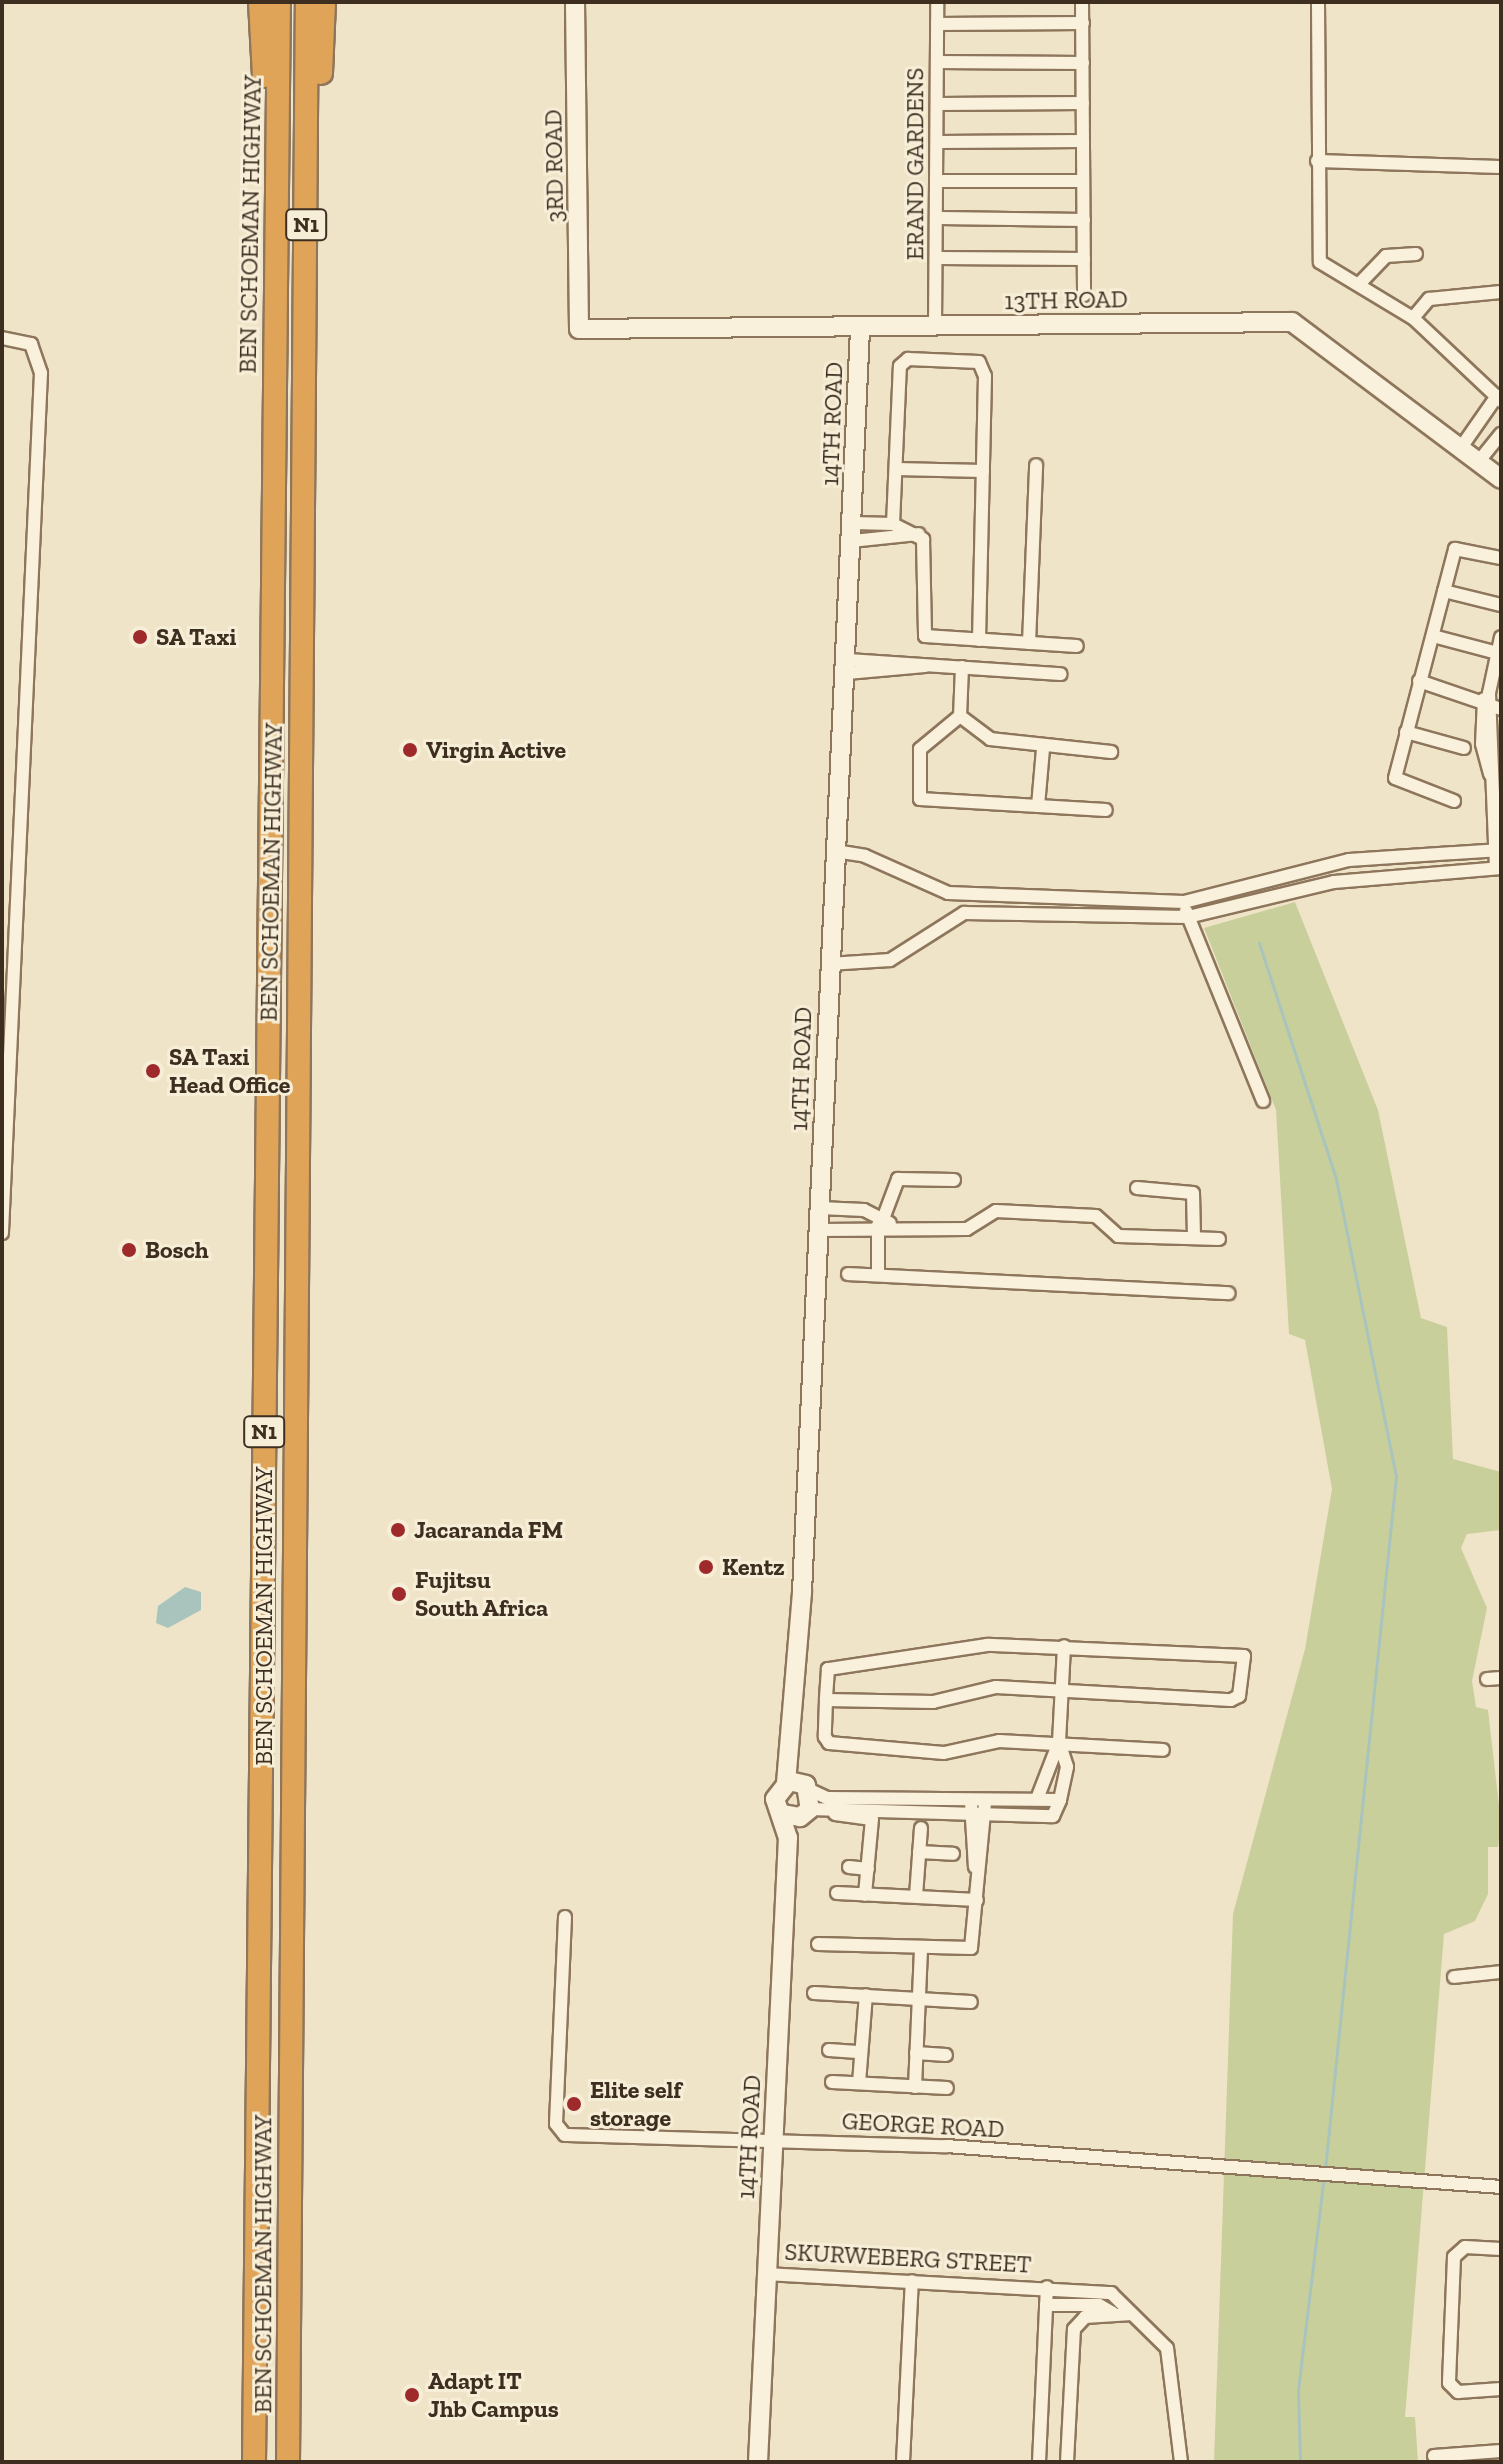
<!DOCTYPE html>
<style>
body{margin:0}
#map{position:relative;width:1503px;height:2464px;overflow:hidden;background:#f0e4c8;font-family:"Zilla Slab",serif}
div>[style]{position:absolute}
.green>*{inset:0;background:#c9cf9b}
.water>*{inset:0;background:#a9c4bc}
.stream>*{height:3px;margin:-1.5px;padding:0 1.5px;transform-origin:1.5px;border-radius:1.5px;background:#a9c4bc}
.roads{filter:drop-shadow(2px 0 #8d765c) drop-shadow(-2px 0 #8d765c) drop-shadow(0 2px #8d765c) drop-shadow(0 -2px #8d765c)}
.street>*{height:12px;margin:-6px;padding:0 6px;transform-origin:6px;border-radius:6px;background:#faf1dc}
.secondary>*{height:18px;margin:-9px;padding:0 9px;transform-origin:9px;border-radius:9px;background:#faf1dc}
.highway>*{height:22px;margin:-11px;padding:0 11px;transform-origin:11px;border-radius:11px;background:#e0a458}
.dots>*{width:22px;height:22px;translate:-50% -50%;box-sizing:border-box;border:4px solid #f7eed8;border-radius:50%}
span{translate:-50% -50%;white-space:nowrap;text-align:center;line-height:1.15;-webkit-text-stroke:6px #f7eed8;paint-order:stroke}
.shield-label span{padding:2px 6px;background:#f7eed8;border:2px solid;border-radius:6px;-webkit-text-stroke-width:0}
.shield-label{font-size:22px;color:#3d2e20;font-weight:700}
.street-label{font-size:24px;color:#3d2e20}
.poi-label{font-size:24px;color:#3d2e20;font-weight:700}
.left{translate:0 -50%;text-align:left}
.frame{position:absolute;inset:0;border:4px solid #3d2e20;pointer-events:none}
</style>
<div id="map">
<div class="green">
<i style="clip-path:polygon(1295px 902px,1378px 1110px,1421px 1318px,1447px 1327px,1453px 1459px,1501px 1472px,1501px 1530px,1467px 1534px,1461px 1548px,1487px 1608px,1472px 1681px,1476px 1707px,1488px 1710px,1501px 1823px,1498px 1847px,1488px 1847px,1488px 1894px,1475px 1921px,1444px 1934px,1405px 2417px,1415px 2417px,1418px 2462px,1214px 2462px,1233px 1914px,1305px 1649px,1332px 1489px,1305px 1340px,1289px 1334px,1276px 1110px,1204px 928px)"></i>
</div>
<div class="water">
<i style="clip-path:polygon(185px 1587px,201px 1592px,201px 1610px,168px 1628px,156px 1623px,158px 1606px)"></i>
</div>
<div class="stream">
<i style="left:1259px;top:943px;width:248px;rotate:71.9deg"></i>
<i style="left:1336px;top:1179px;width:303px;rotate:78.6deg"></i>
<i style="left:1396px;top:1476px;width:697px;rotate:95.85deg"></i>
<i style="left:1300px;top:2462px;width:72px;rotate:-91.6deg"></i>
<i style="left:1298px;top:2390px;width:216px;rotate:-83.1deg"></i>
</div>
<div class="roads">
<div class="street">
<i style="left:1082px;top:2px;width:293px;rotate:89.6deg"></i>
<i style="left:1318px;top:2px;width:260px;rotate:89.6deg"></i>
<i style="left:1320px;top:262px;width:109px;rotate:31.1deg"></i>
<i style="left:1413px;top:318px;width:121px;rotate:43.3deg"></i>
<i style="left:937px;top:24px;width:146px;rotate:-0.4deg"></i>
<i style="left:937px;top:62px;width:146px;rotate:0.4deg"></i>
<i style="left:939px;top:104px;width:144px;rotate:-0.4deg"></i>
<i style="left:939px;top:142px;width:144px;rotate:-0.4deg"></i>
<i style="left:1317px;top:161px;width:184px;rotate:1.9deg"></i>
<i style="left:940px;top:181px;width:143px"></i>
<i style="left:940px;top:218px;width:144px;rotate:0.8deg"></i>
<i style="left:939px;top:258px;width:145px;rotate:0.4deg"></i>
<i style="left:1361px;top:282px;width:36px;rotate:-46deg"></i>
<i style="left:1386px;top:256px;width:30px;rotate:-4deg"></i>
<i style="left:1413px;top:318px;width:25px;rotate:-50deg"></i>
<i style="left:1429px;top:299px;width:72px;rotate:-5.6deg"></i>
<i style="left:935px;top:326px;width:324px;rotate:-89.6deg"></i>
<i style="left:2px;top:338px;width:30px;rotate:12deg"></i>
<i style="left:31px;top:344px;width:31px;rotate:71deg"></i>
<i style="left:41px;top:373px;width:861px;rotate:92.6deg"></i>
<i style="left:1460px;top:449px;width:65px;rotate:-55.1deg"></i>
<i style="left:1479px;top:461px;width:35px;rotate:-51deg"></i>
<i style="left:896px;top:469px;width:87px;rotate:1.3deg"></i>
<i style="left:853px;top:523px;width:40px;rotate:1.4deg"></i>
<i style="left:893px;top:524px;width:34px;rotate:27deg"></i>
<i style="left:923px;top:539px;width:97px;rotate:88.8deg"></i>
<i style="left:925px;top:636px;width:152px;rotate:3.8deg"></i>
<i style="left:893px;top:524px;width:158px;rotate:-87.5deg"></i>
<i style="left:900px;top:366px;width:11px;rotate:-41deg"></i>
<i style="left:908px;top:359px;width:71px;rotate:2.4deg"></i>
<i style="left:979px;top:362px;width:15px;rotate:67deg"></i>
<i style="left:985px;top:376px;width:264px;rotate:91.3deg"></i>
<i style="left:852px;top:541px;width:67px;rotate:-6deg"></i>
<i style="left:1444px;top:591px;width:59px;rotate:13.8deg"></i>
<i style="left:1433px;top:636px;width:70px;rotate:14.8deg"></i>
<i style="left:1029px;top:643px;width:178px;rotate:-87.7deg"></i>
<i style="left:848px;top:660px;width:213px;rotate:3.8deg"></i>
<i style="left:962px;top:667px;width:49px;rotate:92.3deg"></i>
<i style="left:960px;top:716px;width:52px;rotate:140.5deg"></i>
<i style="left:920px;top:749px;width:50px;rotate:90deg"></i>
<i style="left:920px;top:799px;width:186px;rotate:3.4deg"></i>
<i style="left:847px;top:673px;width:78px;rotate:-5.1deg"></i>
<i style="left:1419px;top:681px;width:87px;rotate:18.9deg"></i>
<i style="left:1484px;top:699px;width:45px;rotate:92.5deg"></i>
<i style="left:1482px;top:744px;width:31px;rotate:75deg"></i>
<i style="left:960px;top:716px;width:38px;rotate:37deg"></i>
<i style="left:990px;top:739px;width:122px;rotate:6.1deg"></i>
<i style="left:1406px;top:732px;width:60px;rotate:15.4deg"></i>
<i style="left:1454px;top:801px;width:63px;rotate:-158.7deg"></i>
<i style="left:1395px;top:778px;width:237px;rotate:-75.3deg"></i>
<i style="left:1455px;top:549px;width:47px;rotate:11.1deg"></i>
<i style="left:1038px;top:806px;width:57px;rotate:-85deg"></i>
<i style="left:835px;top:851px;width:30px;rotate:9deg"></i>
<i style="left:865px;top:856px;width:91px;rotate:24deg"></i>
<i style="left:948px;top:893px;width:236px;rotate:2.2deg"></i>
<i style="left:1184px;top:902px;width:170px;rotate:-14.3deg"></i>
<i style="left:1349px;top:860px;width:152px;rotate:-3.8deg"></i>
<i style="left:1496px;top:868px;width:175px;rotate:-92.3deg"></i>
<i style="left:1489px;top:693px;width:57px;rotate:-77.9deg"></i>
<i style="left:1186px;top:911px;width:205px;rotate:67.9deg"></i>
<i style="left:829px;top:964px;width:61px;rotate:-3.8deg"></i>
<i style="left:890px;top:960px;width:88px;rotate:-32.4deg"></i>
<i style="left:964px;top:913px;width:224px;rotate:1deg"></i>
<i style="left:1188px;top:917px;width:150px;rotate:-13.5deg"></i>
<i style="left:1334px;top:882px;width:168px;rotate:-4.8deg"></i>
<i style="left:1137px;top:1188px;width:56px;rotate:5.1deg"></i>
<i style="left:1193px;top:1193px;width:45px;rotate:88.7deg"></i>
<i style="left:820px;top:1208px;width:44px;rotate:2.6deg"></i>
<i style="left:864px;top:1210px;width:29px;rotate:27deg"></i>
<i style="left:883px;top:1219px;width:43px;rotate:-69.4deg"></i>
<i style="left:898px;top:1179px;width:56px;rotate:1deg"></i>
<i style="left:819px;top:1230px;width:148px;rotate:-0.4deg"></i>
<i style="left:967px;top:1229px;width:34px;rotate:-32deg"></i>
<i style="left:996px;top:1211px;width:100px;rotate:2.9deg"></i>
<i style="left:1096px;top:1216px;width:30px;rotate:42deg"></i>
<i style="left:1118px;top:1236px;width:101px;rotate:1.7deg"></i>
<i style="left:878px;top:1273px;width:48px;rotate:-90deg"></i>
<i style="left:848px;top:1274px;width:381px;rotate:2.9deg"></i>
<i style="left:1487px;top:1679px;width:14px;rotate:-4deg"></i>
<i style="left:826px;top:1700px;width:107px;rotate:1.1deg"></i>
<i style="left:933px;top:1702px;width:65px;rotate:-13.4deg"></i>
<i style="left:996px;top:1687px;width:235px;rotate:3.2deg"></i>
<i style="left:1231px;top:1700px;width:9px;rotate:-27deg"></i>
<i style="left:1239px;top:1696px;width:40px;rotate:-82.9deg"></i>
<i style="left:1244px;top:1656px;width:257px;rotate:-177.5deg"></i>
<i style="left:987px;top:1645px;width:161px;rotate:171.4deg"></i>
<i style="left:828px;top:1669px;width:31px;rotate:94deg"></i>
<i style="left:826px;top:1700px;width:37px;rotate:92deg"></i>
<i style="left:825px;top:1737px;width:7px;rotate:56deg"></i>
<i style="left:829px;top:1743px;width:115px;rotate:5deg"></i>
<i style="left:944px;top:1753px;width:56px;rotate:-12.3deg"></i>
<i style="left:999px;top:1741px;width:164px;rotate:3.1deg"></i>
<i style="left:1059px;top:1742px;width:96px;rotate:-87deg"></i>
<i style="left:1037px;top:1799px;width:61px;rotate:-68.9deg"></i>
<i style="left:1059px;top:1742px;width:26px;rotate:72deg"></i>
<i style="left:1067px;top:1767px;width:34px;rotate:102deg"></i>
<i style="left:971px;top:1802px;width:65px;rotate:86.5deg"></i>
<i style="left:810px;top:1809px;width:243px;rotate:1.7deg"></i>
<i style="left:1053px;top:1816px;width:17px;rotate:-66deg"></i>
<i style="left:1060px;top:1800px;width:233px;rotate:-179.5deg"></i>
<i style="left:827px;top:1798px;width:19px;rotate:-155deg"></i>
<i style="left:835px;top:1814px;width:37px;rotate:8deg"></i>
<i style="left:872px;top:1819px;width:76px;rotate:95.3deg"></i>
<i style="left:919px;top:1852px;width:34px;rotate:3deg"></i>
<i style="left:849px;top:1867px;width:19px;rotate:6deg"></i>
<i style="left:837px;top:1893px;width:140px;rotate:2.9deg"></i>
<i style="left:916px;top:1896px;width:68px;rotate:-85.8deg"></i>
<i style="left:565px;top:1917px;width:207px;rotate:92.5deg"></i>
<i style="left:556px;top:2124px;width:14px;rotate:51deg"></i>
<i style="left:565px;top:2135px;width:381px;rotate:1.7deg"></i>
<i style="left:946px;top:2146px;width:557px;rotate:4.22deg"></i>
<i style="left:818px;top:1944px;width:153px;rotate:1.5deg"></i>
<i style="left:971px;top:1948px;width:146px;rotate:-84.5deg"></i>
<i style="left:1454px;top:1977px;width:47px;rotate:-6.1deg"></i>
<i style="left:814px;top:1993px;width:157px;rotate:3.3deg"></i>
<i style="left:829px;top:2050px;width:32px;rotate:4deg"></i>
<i style="left:916px;top:2053px;width:30px;rotate:4deg"></i>
<i style="left:832px;top:2082px;width:115px;rotate:3deg"></i>
<i style="left:859px;top:2083px;width:88px;rotate:-85.5deg"></i>
<i style="left:915px;top:2087px;width:138px;rotate:-87.5deg"></i>
<i style="left:1501px;top:2249px;width:36px;rotate:-177deg"></i>
<i style="left:1465px;top:2247px;width:15px;rotate:138deg"></i>
<i style="left:1454px;top:2257px;width:126px;rotate:92.3deg"></i>
<i style="left:1449px;top:2383px;width:13px;rotate:45deg"></i>
<i style="left:1458px;top:2392px;width:43px;rotate:-4deg"></i>
<i style="left:767px;top:2274px;width:345px;rotate:3.2deg"></i>
<i style="left:1111px;top:2293px;width:78px;rotate:44.5deg"></i>
<i style="left:1167px;top:2348px;width:115px;rotate:83deg"></i>
<i style="left:1046px;top:2305px;width:53px"></i>
<i style="left:1099px;top:2305px;width:16px;rotate:30deg"></i>
<i style="left:1434px;top:2456px;width:67px;rotate:-4.3deg"></i>
<i style="left:903px;top:2462px;width:181px;rotate:-87.2deg"></i>
<i style="left:1039px;top:2462px;width:175px;rotate:-87.4deg"></i>
<i style="left:1067px;top:2462px;width:133px;rotate:-87deg"></i>
<i style="left:1074px;top:2329px;width:16px;rotate:-47deg"></i>
<i style="left:1085px;top:2317px;width:47px;rotate:-3.7deg"></i>
</div>
<div class="secondary">
<i style="left:575px;top:2px;width:327px;rotate:89.3deg"></i>
<i style="left:579px;top:329px;width:713px;rotate:-0.56deg"></i>
<i style="left:1292px;top:322px;width:261px;rotate:36.9deg"></i>
<i style="left:786px;top:1783px;width:192px;rotate:-85.2deg"></i>
<i style="left:802px;top:1592px;width:1266px;rotate:-87.37deg"></i>
<i style="left:758px;top:2462px;width:625px;rotate:-87.25deg"></i>
<i style="left:788px;top:1838px;width:41px;rotate:-108.4deg"></i>
<i style="left:775px;top:1799px;width:23px;rotate:-52deg"></i>
<i style="left:789px;top:1781px;width:17px;rotate:13deg"></i>
<i style="left:806px;top:1785px;width:24px;rotate:81deg"></i>
<i style="left:810px;top:1809px;width:13px;rotate:141deg"></i>
<i style="left:800px;top:1817px;width:17px;rotate:-170deg"></i>
</div>
<div class="highway">
<i style="left:260px;top:2px;width:74px;rotate:86.9deg"></i>
<i style="left:321px;top:73px;width:71px;rotate:-87.6deg"></i>
<i style="left:254px;top:2462px;width:2460px;rotate:-89.42deg"></i>
<i style="left:288px;top:2462px;width:2460px;rotate:-89.56deg"></i>
</div>
</div>
<div class="dots">
<i style="left:140px;top:637px;background:#9e2a2b"></i>
<i style="left:410px;top:750px;background:#9e2a2b"></i>
<i style="left:153px;top:1071px;background:#9e2a2b"></i>
<i style="left:129px;top:1250px;background:#9e2a2b"></i>
<i style="left:398px;top:1530px;background:#9e2a2b"></i>
<i style="left:706px;top:1567px;background:#9e2a2b"></i>
<i style="left:399px;top:1594px;background:#9e2a2b"></i>
<i style="left:574px;top:2104px;background:#9e2a2b"></i>
<i style="left:412px;top:2395px;background:#9e2a2b"></i>
</div>
<div class="shield-label">
<span style="left:306px;top:225px">N1</span>
<span style="left:264px;top:1432px">N1</span>
</div>
<div class="street-label">
<span style="left:915px;top:164px;rotate:-90deg">ERAND GARDENS</span>
<span style="left:554px;top:166px;rotate:-91deg">3RD ROAD</span>
<span style="left:250px;top:224px;rotate:-89deg">BEN SCHOEMAN HIGHWAY</span>
<span style="left:1066px;top:300px;rotate:-1deg">13TH ROAD</span>
<span style="left:832px;top:424px;rotate:-88deg">14TH ROAD</span>
<span style="left:271px;top:872px;rotate:-89deg">BEN SCHOEMAN HIGHWAY</span>
<span style="left:801px;top:1069px;rotate:-88deg">14TH ROAD</span>
<span style="left:264px;top:1616px;rotate:-90deg">BEN SCHOEMAN HIGHWAY</span>
<span style="left:923px;top:2125px;rotate:3deg">GEORGE ROAD</span>
<span style="left:749px;top:2137px;rotate:-87deg">14TH ROAD</span>
<span style="left:908px;top:2258px;rotate:3deg">SKURWEBERG STREET</span>
<span style="left:263px;top:2264px;rotate:-90deg">BEN SCHOEMAN HIGHWAY</span>
</div>
<div class="poi-label">
<span class="left" style="left:156px;top:637px">SA Taxi</span>
<span class="left" style="left:426px;top:750px">Virgin Active</span>
<span class="left" style="left:169px;top:1071px">SA Taxi<br>Head Office</span>
<span class="left" style="left:145px;top:1250px">Bosch</span>
<span class="left" style="left:414px;top:1530px">Jacaranda FM</span>
<span class="left" style="left:722px;top:1567px">Kentz</span>
<span class="left" style="left:415px;top:1594px">Fujitsu<br>South Africa</span>
<span class="left" style="left:590px;top:2104px">Elite self<br>storage</span>
<span class="left" style="left:428px;top:2395px">Adapt IT<br>Jhb Campus</span>
</div>
<div class="frame"></div>
</div>
